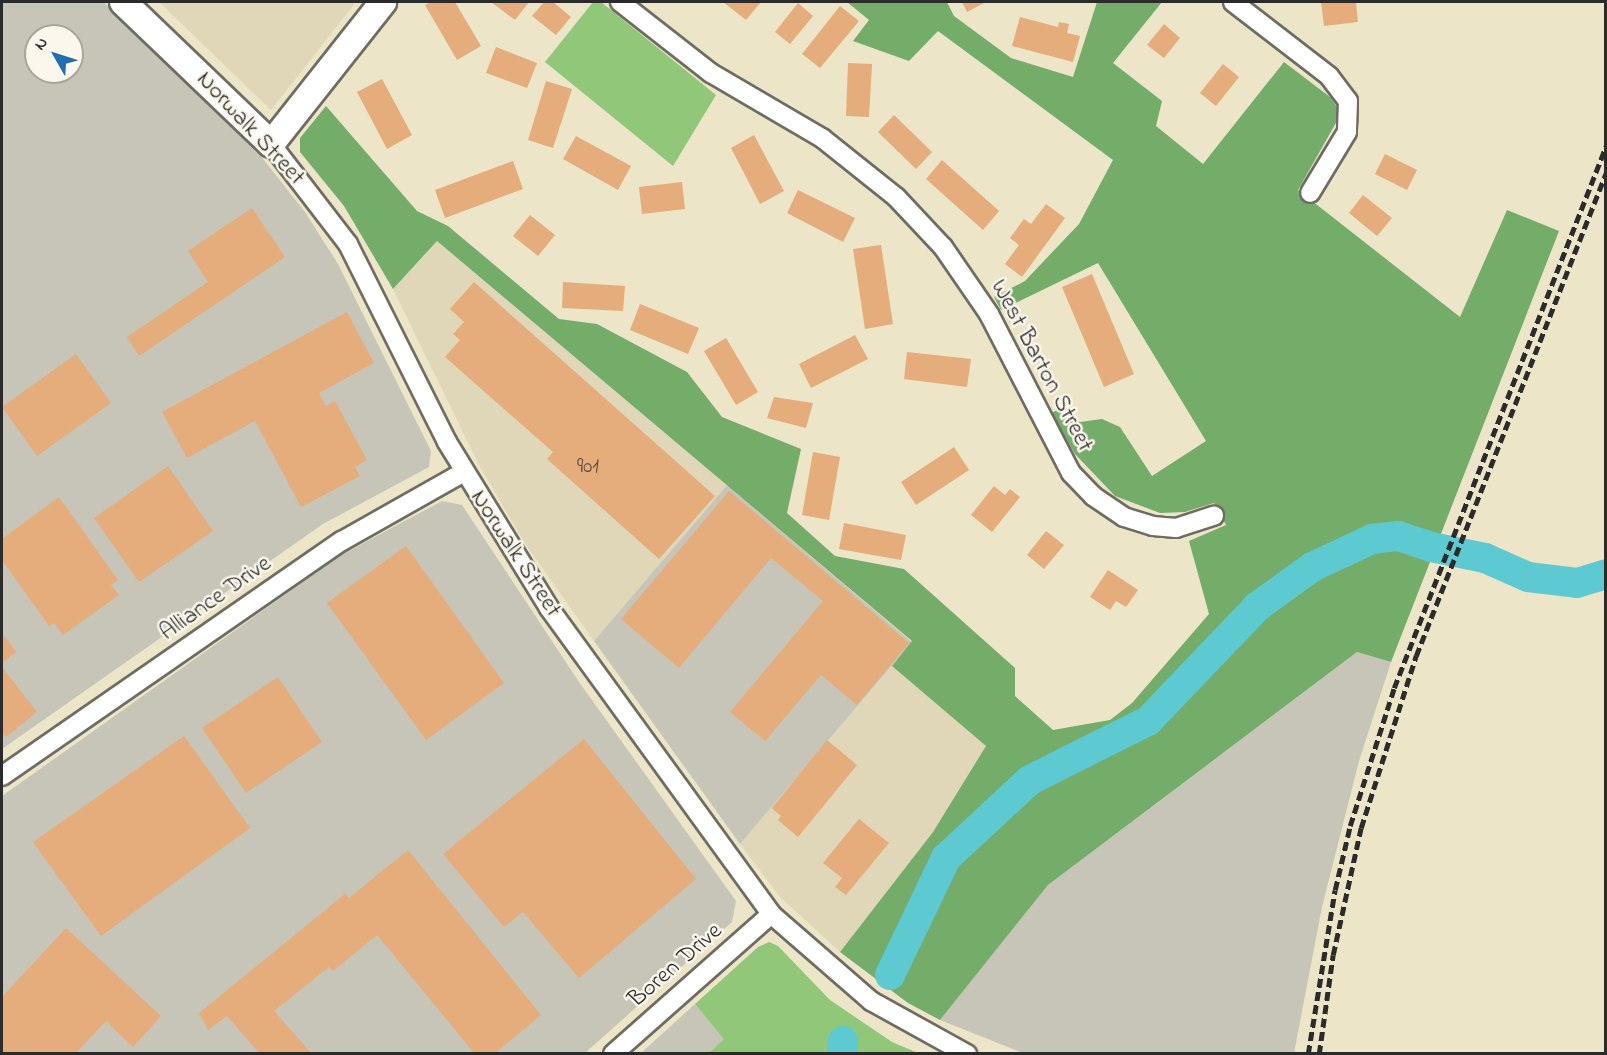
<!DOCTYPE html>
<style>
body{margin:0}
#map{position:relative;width:1607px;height:1055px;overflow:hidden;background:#ece5c7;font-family:"Indie Flower",sans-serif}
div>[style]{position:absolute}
.built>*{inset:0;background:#dfd7b7}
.industrial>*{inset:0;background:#c6c5b8}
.green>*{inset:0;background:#91c779}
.forest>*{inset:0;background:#74ac69}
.river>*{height:30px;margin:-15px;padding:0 15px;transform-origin:15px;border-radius:15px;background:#5dcad1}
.building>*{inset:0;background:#e4ad7b}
.roads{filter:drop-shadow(2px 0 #6f6c62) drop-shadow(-2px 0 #6f6c62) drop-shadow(0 2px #6f6c62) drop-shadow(0 -2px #6f6c62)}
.street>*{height:18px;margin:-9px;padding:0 9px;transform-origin:9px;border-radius:9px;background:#fff}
.secondary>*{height:26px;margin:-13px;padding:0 13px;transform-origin:13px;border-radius:13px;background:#fff}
.rail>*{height:4.5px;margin-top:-2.25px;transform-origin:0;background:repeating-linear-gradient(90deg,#2b2b2b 0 9px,transparent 0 13.5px)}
span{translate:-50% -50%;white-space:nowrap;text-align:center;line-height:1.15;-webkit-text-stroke:5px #fbf7ec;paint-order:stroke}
.number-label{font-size:21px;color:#594c3f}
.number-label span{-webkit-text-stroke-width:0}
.street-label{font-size:24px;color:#2b2b2b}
.frame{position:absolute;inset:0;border:3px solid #2b2b2b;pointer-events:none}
.north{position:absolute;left:24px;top:24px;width:60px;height:60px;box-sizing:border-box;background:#fbf7ec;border:2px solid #a8a59f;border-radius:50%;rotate:309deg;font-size:16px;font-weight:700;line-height:24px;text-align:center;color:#2b2b2b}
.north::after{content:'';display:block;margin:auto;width:21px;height:27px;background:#1f6fb2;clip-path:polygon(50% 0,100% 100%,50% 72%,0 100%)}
</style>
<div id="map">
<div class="built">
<i style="clip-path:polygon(159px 2px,356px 2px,271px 110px)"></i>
<i style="clip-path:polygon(437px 241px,727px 485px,594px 641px,526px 545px,479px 465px,393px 289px)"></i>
<i style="clip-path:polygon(892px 666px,986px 746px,933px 832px,840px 952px,780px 897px,740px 844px)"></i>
</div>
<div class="industrial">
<i style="clip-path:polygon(evenodd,2px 2px,104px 2px,259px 154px,305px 212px,338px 264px,431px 451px,429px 467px,323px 524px,2px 749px,2px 2px,36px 36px,72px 36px,72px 72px,36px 72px,36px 36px)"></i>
<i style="clip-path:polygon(727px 485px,912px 642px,740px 844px,594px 641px)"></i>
<i style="clip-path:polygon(442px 501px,462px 505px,579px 682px,736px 901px,732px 922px,585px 1053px,2px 1053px,2px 796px,341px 555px)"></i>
<i style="clip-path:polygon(1357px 652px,1391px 662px,1359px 761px,1322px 907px,1294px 1053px,1023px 1053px,940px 1020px,1048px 885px)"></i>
<i style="clip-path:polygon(695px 1004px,725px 1039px,709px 1053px,640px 1054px)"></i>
</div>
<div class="green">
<i style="clip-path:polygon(593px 2px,601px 2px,716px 95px,673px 166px,545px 62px)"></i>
<i style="clip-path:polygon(769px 942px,778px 946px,830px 1000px,892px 1042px,918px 1053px,709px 1053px,724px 1039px,695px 1004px,758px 947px)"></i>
</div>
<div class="forest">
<i style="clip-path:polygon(847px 2px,947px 2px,954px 16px,1011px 58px,1073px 77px,1097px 2px,1162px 2px,1113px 63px,1162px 101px,1156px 126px,1203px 164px,1284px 62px,1330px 97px,1337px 107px,1337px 121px,1298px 190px,1460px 317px,1507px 210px,1559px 231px,1391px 662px,1357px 652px,1048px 885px,940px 1020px,908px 1003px,840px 952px,933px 832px,986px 746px,892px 666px,912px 641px,437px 241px,393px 289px,344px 206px,300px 152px,300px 138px,326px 106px,417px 211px,448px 226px,559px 319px,597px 324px,687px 372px,722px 417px,801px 449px,787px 513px,835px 556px,904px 569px,1015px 668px,1015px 696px,1053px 730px,1110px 720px,1132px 703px,1209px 614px,1189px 541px,1226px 525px,1214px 503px,1185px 512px,1160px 513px,1115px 496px,1075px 454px,1051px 413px,1062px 408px,1080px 422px,1102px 419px,1120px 427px,1152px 476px,1206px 441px,1098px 263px,1001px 310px,994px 297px,1025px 281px,1079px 224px,1113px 160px,938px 31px,909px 61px,853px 41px,869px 20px)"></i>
</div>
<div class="river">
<i style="left:890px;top:975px;width:130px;rotate:-64.4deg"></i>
<i style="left:946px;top:858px;width:115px;rotate:-42.9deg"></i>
<i style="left:1030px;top:780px;width:132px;rotate:-26.6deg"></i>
<i style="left:1148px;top:721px;width:158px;rotate:-46.3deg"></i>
<i style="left:1257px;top:607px;width:68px;rotate:-36deg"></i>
<i style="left:1312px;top:567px;width:66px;rotate:-25deg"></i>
<i style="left:1372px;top:539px;width:26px;rotate:-7deg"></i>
<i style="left:1398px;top:536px;width:35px;rotate:18deg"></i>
<i style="left:1431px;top:547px;width:55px;rotate:11.5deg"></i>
<i style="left:1485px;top:558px;width:47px;rotate:23.8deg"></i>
<i style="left:1528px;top:577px;width:49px;rotate:7deg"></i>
<i style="left:1577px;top:583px;width:30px;rotate:-17deg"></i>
<i style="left:842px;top:1054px;width:13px;rotate:-86deg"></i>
</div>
<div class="building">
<i style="clip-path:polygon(431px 2px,455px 2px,481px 46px,457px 60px,425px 5px)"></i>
<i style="clip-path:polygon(491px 2px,529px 2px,515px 20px)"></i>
<i style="clip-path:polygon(544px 2px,553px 2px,571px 17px,556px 35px,532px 16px)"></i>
<i style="clip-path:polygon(723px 2px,761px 2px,746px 20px)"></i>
<i style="clip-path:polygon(962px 2px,986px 2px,967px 12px)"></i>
<i style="clip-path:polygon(1321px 2px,1356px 2px,1358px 22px,1324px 26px)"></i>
<i style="clip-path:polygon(798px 3px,813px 16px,790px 44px,775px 32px)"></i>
<i style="clip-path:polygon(840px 6px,859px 21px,820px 68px,802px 54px)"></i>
<i style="clip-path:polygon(1020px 17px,1058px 27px,1059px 22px,1069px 24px,1067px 33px,1080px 36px,1073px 62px,1012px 46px)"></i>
<i style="clip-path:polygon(1164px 24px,1180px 38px,1164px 58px,1147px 45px)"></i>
<i style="clip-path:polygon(496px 47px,537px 63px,527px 88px,486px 73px)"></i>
<i style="clip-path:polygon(848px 63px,872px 64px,869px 117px,846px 116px)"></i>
<i style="clip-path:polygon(1223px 64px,1239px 77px,1216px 106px,1200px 93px)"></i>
<i style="clip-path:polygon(382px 79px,412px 135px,387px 149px,357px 92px)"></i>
<i style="clip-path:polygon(546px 81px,572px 89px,553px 148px,528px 140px)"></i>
<i style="clip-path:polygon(894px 115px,932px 152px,916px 169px,878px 132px)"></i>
<i style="clip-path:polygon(754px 135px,784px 191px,760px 204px,731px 148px)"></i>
<i style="clip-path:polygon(576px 136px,631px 166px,618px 190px,563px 159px)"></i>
<i style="clip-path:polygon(1385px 154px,1417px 170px,1407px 190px,1375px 174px)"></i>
<i style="clip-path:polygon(942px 160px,999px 211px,983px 230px,926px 179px)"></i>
<i style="clip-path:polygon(513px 161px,523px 189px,445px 218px,435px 190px)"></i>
<i style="clip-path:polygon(682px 182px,685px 209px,642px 214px,639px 187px)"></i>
<i style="clip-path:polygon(798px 190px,855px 218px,843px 242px,787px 213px)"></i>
<i style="clip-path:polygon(1363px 195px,1392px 218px,1377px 236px,1349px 213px)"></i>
<i style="clip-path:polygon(1046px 204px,1065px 218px,1022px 277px,1005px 264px,1019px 245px,1010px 238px,1024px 219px,1031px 224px)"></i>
<i style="clip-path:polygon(252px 208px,285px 257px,139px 356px,127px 337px,208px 282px,188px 251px)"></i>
<i style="clip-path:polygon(530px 215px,555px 235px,538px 256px,513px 236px)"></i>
<i style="clip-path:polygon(881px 245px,893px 324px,865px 329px,853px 249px)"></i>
<i style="clip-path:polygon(1092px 274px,1134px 374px,1104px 387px,1062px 287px)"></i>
<i style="clip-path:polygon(474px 282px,715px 496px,659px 559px,547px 459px,553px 452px,445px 357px,460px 340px,453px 334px,464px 322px,450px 309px)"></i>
<i style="clip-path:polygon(563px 282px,625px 286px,623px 311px,562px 308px)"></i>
<i style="clip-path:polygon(640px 304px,699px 328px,688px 354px,630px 330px)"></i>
<i style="clip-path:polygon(347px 312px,374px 363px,319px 393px,326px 406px,335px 401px,367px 460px,355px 467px,360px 476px,301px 507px,255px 421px,187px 458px,162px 412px)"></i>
<i style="clip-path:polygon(855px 335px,868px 359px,811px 388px,799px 364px)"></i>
<i style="clip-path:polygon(726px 338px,758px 392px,736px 405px,704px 351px)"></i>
<i style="clip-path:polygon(907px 352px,971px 359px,967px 387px,904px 379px)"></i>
<i style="clip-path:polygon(76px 354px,111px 403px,37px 456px,2px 407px)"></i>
<i style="clip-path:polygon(774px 397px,813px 403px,806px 428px,767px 418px)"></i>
<i style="clip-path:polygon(954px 447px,969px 470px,916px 505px,901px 482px)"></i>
<i style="clip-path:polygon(813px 452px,840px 457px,829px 520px,802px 515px)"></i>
<i style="clip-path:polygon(168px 466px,213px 531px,139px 582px,94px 518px)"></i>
<i style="clip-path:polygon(994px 486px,1005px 495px,1010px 489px,1020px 497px,992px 532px,971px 515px)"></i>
<i style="clip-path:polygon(729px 491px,909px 643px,857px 705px,821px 675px,765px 741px,730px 712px,823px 601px,771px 558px,679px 668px,621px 619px)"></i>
<i style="clip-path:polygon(59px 497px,118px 580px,111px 585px,119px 595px,63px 635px,54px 623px,49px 626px,2px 560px,2px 539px)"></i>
<i style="clip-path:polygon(844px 523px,906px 535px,901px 560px,839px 549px)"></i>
<i style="clip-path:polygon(1046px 531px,1064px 545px,1044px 569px,1027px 555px)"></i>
<i style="clip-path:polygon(406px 546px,504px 683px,426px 740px,327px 603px)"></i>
<i style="clip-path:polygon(1108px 570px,1138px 590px,1126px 607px,1116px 601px,1110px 610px,1090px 597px)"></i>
<i style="clip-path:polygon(2px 633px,16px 652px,2px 663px)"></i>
<i style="clip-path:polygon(2px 667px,37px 712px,6px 737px,2px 731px)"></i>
<i style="clip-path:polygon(278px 677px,322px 742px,246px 793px,202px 728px)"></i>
<i style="clip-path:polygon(184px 736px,250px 828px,101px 936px,33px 842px)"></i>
<i style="clip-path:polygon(584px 739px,696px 879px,579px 978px,523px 912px,504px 927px,443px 854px)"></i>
<i style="clip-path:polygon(827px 740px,857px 765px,798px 837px,778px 820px,781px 816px,772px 808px)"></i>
<i style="clip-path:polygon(859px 819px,889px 843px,846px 895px,835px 887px,842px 878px,823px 863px)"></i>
<i style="clip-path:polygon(408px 850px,541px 1015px,494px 1054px,475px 1054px,377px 935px,333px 971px,329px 967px,274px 1011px,312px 1054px,260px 1054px,227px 1016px,208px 1030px,199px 1013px,345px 894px,349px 898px)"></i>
<i style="clip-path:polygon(66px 928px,161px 1016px,133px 1047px,106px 1021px,75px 1054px,2px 1054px,2px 997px)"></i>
</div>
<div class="roads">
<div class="street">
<i style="left:620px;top:2px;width:115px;rotate:38deg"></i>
<i style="left:711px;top:73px;width:129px;rotate:30.4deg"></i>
<i style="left:822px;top:138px;width:95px;rotate:38.6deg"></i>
<i style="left:896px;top:197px;width:69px;rotate:46.8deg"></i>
<i style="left:943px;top:247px;width:81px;rotate:55.5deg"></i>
<i style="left:989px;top:314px;width:179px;rotate:62.7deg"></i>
<i style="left:1071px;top:473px;width:32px;rotate:46deg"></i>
<i style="left:1093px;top:496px;width:37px;rotate:34deg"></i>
<i style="left:1124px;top:517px;width:30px;rotate:17deg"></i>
<i style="left:1153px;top:526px;width:23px;rotate:5deg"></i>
<i style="left:1176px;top:528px;width:40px;rotate:-18deg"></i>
<i style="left:1233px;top:2px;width:121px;rotate:37.6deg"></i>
<i style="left:1329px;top:76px;width:31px;rotate:53deg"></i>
<i style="left:1348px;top:101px;width:31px;rotate:92deg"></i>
<i style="left:1347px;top:132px;width:71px;rotate:121.2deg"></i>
<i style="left:271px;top:144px;width:126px;rotate:52.4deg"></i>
<i style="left:348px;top:244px;width:221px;rotate:63.4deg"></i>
<i style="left:447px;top:442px;width:195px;rotate:58.4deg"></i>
<i style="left:549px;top:608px;width:378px;rotate:54deg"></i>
<i style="left:771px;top:914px;width:133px;rotate:41deg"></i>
<i style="left:871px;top:1001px;width:110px;rotate:28.9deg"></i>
<i style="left:2px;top:776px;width:413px;rotate:-34.7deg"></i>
<i style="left:342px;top:541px;width:140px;rotate:-29.5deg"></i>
<i style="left:613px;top:1054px;width:211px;rotate:-41.5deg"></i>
</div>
<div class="secondary">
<i style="left:123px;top:2px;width:205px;rotate:43.8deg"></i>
<i style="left:271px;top:144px;width:181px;rotate:-51.7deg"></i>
</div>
</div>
<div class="rail">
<i style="left:1308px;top:1054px;width:166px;rotate:-80.7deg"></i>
<i style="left:1335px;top:890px;width:66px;rotate:-76.8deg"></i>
<i style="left:1350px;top:826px;width:145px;rotate:-72.3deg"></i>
<i style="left:1394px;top:688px;width:582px;rotate:-68.64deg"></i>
<i style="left:1319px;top:1054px;width:100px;rotate:-82deg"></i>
<i style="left:1333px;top:955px;width:130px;rotate:-77.6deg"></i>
<i style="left:1361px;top:828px;width:181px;rotate:-72.3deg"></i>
<i style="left:1416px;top:656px;width:519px;rotate:-68.53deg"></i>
</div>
<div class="number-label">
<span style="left:588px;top:467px">901</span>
</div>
<div class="street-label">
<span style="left:250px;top:129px;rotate:47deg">Norwalk Street</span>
<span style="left:1041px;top:366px;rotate:62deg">West Barton Street</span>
<span style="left:515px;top:554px;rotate:57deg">Norwalk Street</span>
<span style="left:216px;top:599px;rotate:-35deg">Alliance Drive</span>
<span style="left:676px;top:966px;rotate:-41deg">Boren Drive</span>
</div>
<div class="frame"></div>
<div class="north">N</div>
</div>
